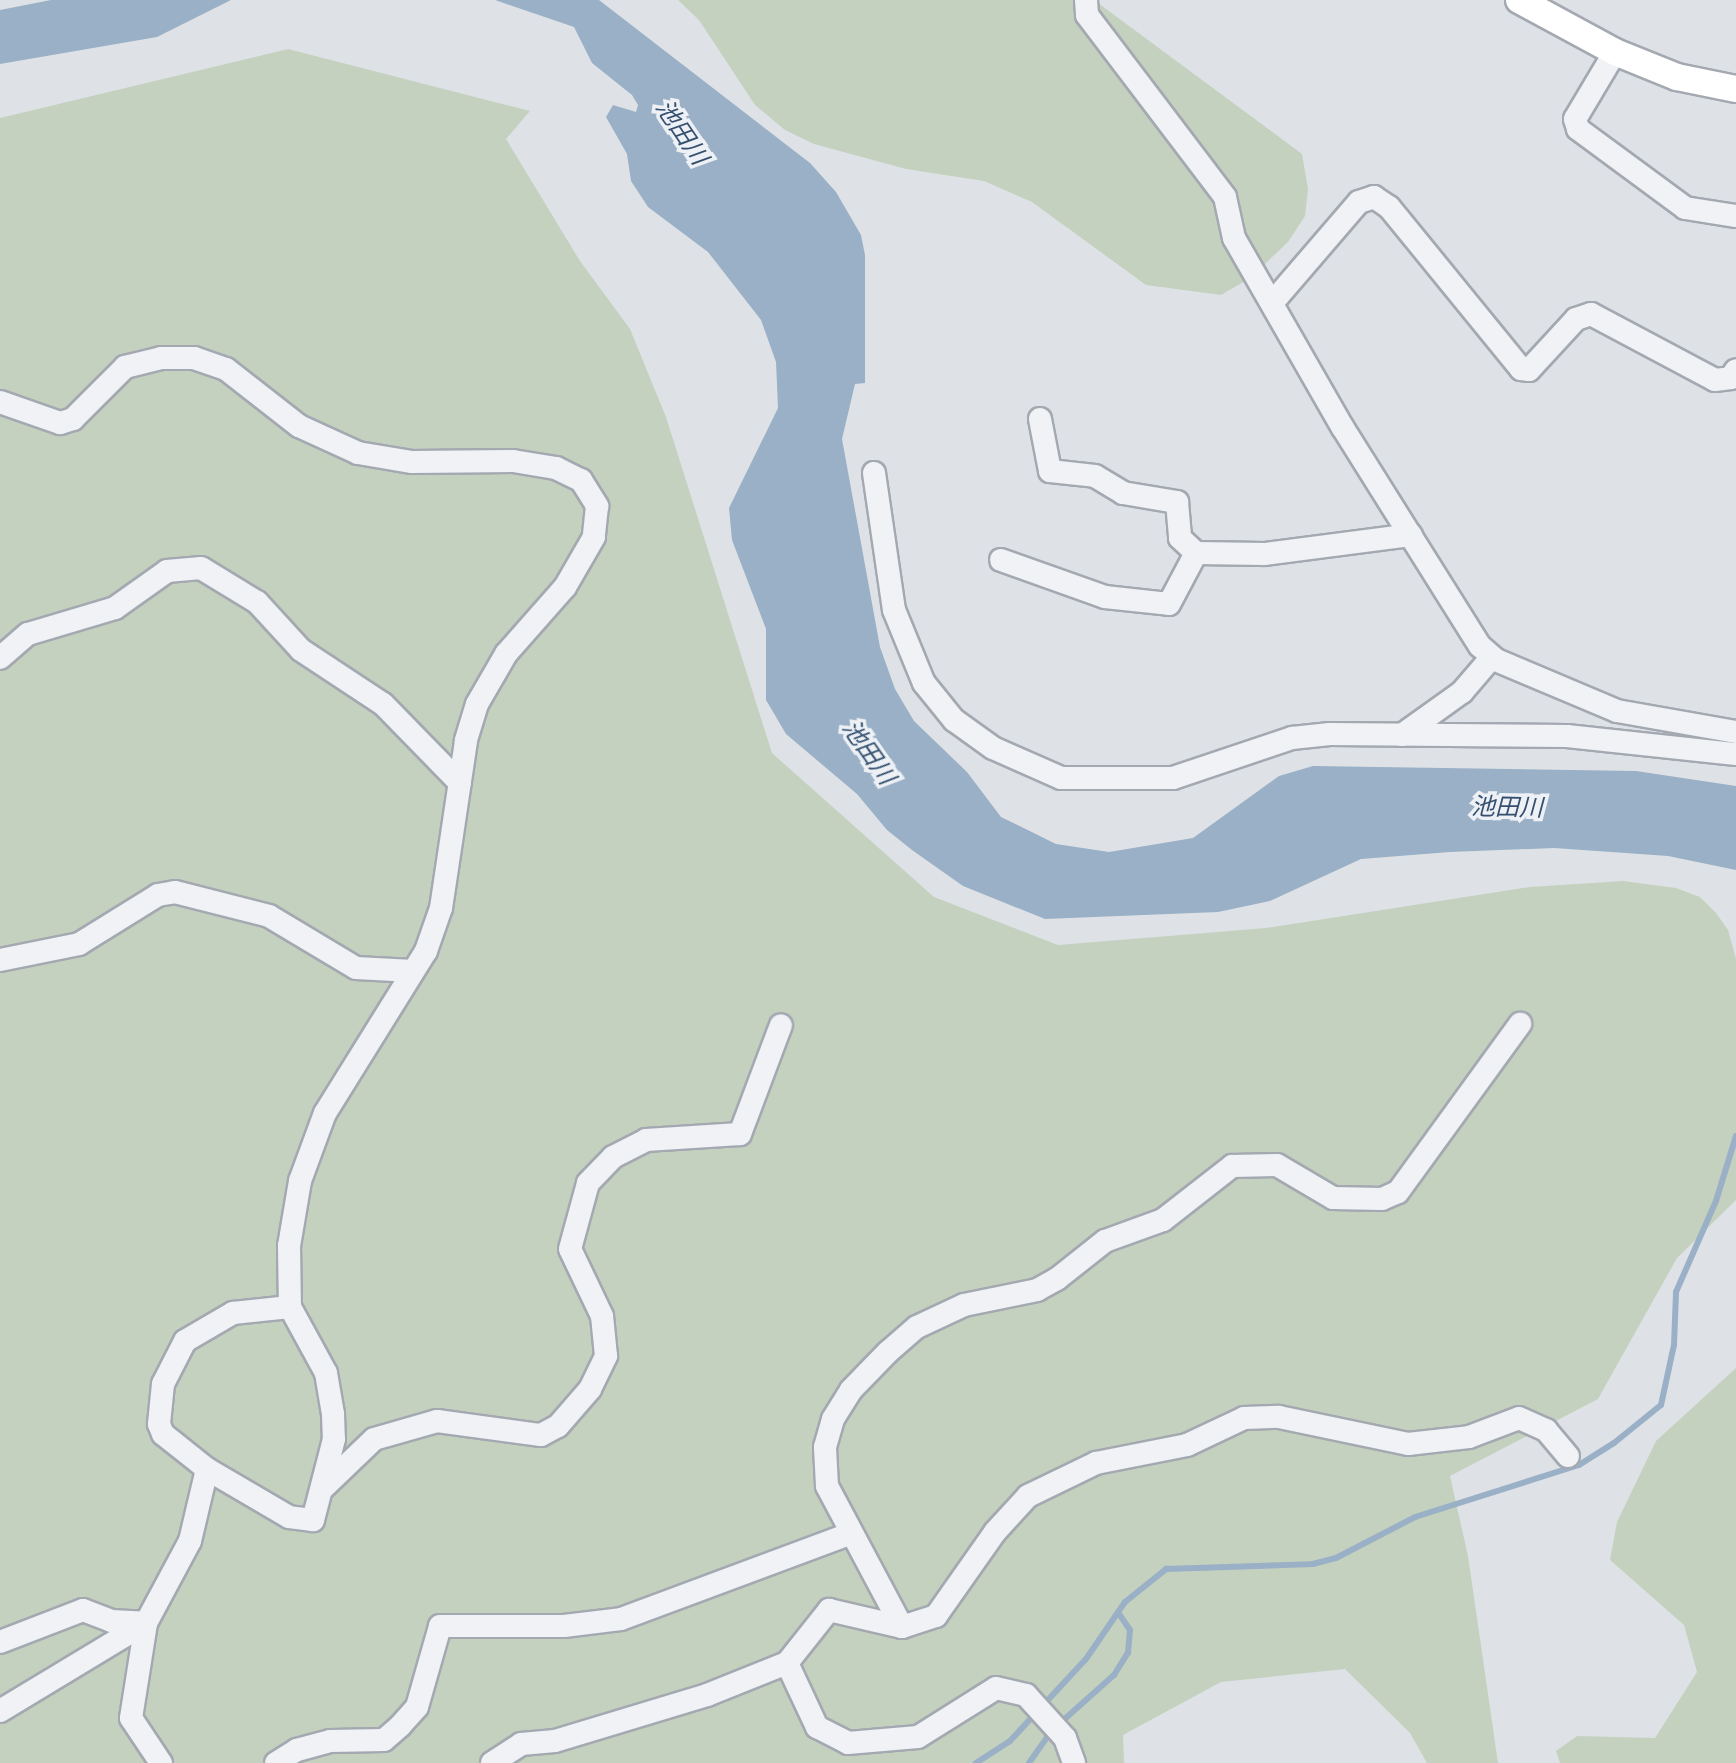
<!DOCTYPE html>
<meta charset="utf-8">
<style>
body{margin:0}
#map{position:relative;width:1736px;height:1763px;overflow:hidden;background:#dee2e7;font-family:Montserrat,"Noto Sans JP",sans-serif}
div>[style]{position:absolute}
.green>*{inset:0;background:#c4d1bf}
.water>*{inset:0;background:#9ab0c6}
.stream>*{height:6px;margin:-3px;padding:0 3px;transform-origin:3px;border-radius:3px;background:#9ab0c6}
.roads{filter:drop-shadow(2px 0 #a4a9b1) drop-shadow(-2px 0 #a4a9b1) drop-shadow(0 2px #a4a9b1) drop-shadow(0 -2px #a4a9b1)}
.minor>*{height:22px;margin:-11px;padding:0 11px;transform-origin:11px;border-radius:11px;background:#f0f2f6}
.major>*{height:26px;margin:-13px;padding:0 13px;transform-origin:13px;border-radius:13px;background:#fff}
span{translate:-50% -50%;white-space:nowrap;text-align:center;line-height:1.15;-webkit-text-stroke:7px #edf0f5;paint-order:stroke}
.water-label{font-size:24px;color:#344f6f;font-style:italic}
</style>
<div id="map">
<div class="green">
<i style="clip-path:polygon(678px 0,1094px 0,1302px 154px,1308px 189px,1305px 216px,1288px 242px,1250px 278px,1221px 295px,1146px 285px,1032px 202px,984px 181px,906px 169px,814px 144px,785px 130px,755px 105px,699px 20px)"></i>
<i style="clip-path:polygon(288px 49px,530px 111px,506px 139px,580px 261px,630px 329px,666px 417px,772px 753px,934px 897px,1058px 945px,1266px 928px,1530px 887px,1623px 881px,1676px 888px,1700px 897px,1716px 913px,1728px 930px,1736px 959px,1736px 1200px,1677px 1258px,1598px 1399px,1450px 1476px,1468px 1556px,1498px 1763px,1427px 1763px,1410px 1733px,1345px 1669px,1221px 1682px,1123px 1735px,1124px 1763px,0 1763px,0 118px)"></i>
<i style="clip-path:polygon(1736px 1368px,1736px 1763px,1560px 1763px,1556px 1751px,1577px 1736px,1655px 1738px,1697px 1672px,1684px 1625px,1610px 1560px,1617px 1522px,1656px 1441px)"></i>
</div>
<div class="water">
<i style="clip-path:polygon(51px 0,231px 0,157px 37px,0 64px,0 10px)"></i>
<i style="clip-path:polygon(495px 0,599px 0,810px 163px,836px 192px,861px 235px,865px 255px,865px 383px,855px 384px,842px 439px,880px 647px,895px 689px,914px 721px,967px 772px,1001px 817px,1056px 844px,1109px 852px,1193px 838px,1279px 776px,1313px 766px,1636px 771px,1736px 786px,1736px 870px,1668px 856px,1554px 848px,1450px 852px,1361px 859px,1270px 901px,1218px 912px,1045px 919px,963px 886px,912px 850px,887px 830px,857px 794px,786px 734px,766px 700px,766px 629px,732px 540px,729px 508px,778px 408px,776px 362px,761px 320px,708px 252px,648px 207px,631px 181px,627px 154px,606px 117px,613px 105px,636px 112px,638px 105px,632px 95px,592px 63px,574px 27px)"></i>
</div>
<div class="stream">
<i style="left:1059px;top:1724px;width:74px;rotate:-41.7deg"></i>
<i style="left:1114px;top:1675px;width:26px;rotate:-58deg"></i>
<i style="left:1128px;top:1653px;width:23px;rotate:-85deg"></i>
<i style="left:1130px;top:1630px;width:18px;rotate:-124deg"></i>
<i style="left:976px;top:1763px;width:40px;rotate:-32.9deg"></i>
<i style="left:1010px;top:1741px;width:112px;rotate:-47.2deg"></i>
<i style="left:1086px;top:1659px;width:69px;rotate:-55.6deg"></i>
<i style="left:1125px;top:1602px;width:53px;rotate:-38.8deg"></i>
<i style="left:1166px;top:1569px;width:147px;rotate:-1.9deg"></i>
<i style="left:1313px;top:1564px;width:24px;rotate:-15deg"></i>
<i style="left:1336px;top:1558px;width:89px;rotate:-27.4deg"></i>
<i style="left:1415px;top:1517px;width:172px;rotate:-17.6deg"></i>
<i style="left:1579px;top:1465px;width:41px;rotate:-32.2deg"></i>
<i style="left:1614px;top:1443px;width:60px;rotate:-39deg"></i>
<i style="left:1661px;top:1405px;width:61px;rotate:-77.8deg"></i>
<i style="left:1674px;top:1345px;width:53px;rotate:-87.8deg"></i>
<i style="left:1676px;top:1292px;width:99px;rotate:-66.3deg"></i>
<i style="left:1716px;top:1201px;width:68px;rotate:-72.9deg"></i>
<i style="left:1029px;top:1763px;width:38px;rotate:-55deg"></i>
</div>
<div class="roads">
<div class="minor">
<i style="left:1086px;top:0;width:15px;rotate:86deg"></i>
<i style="left:1087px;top:15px;width:228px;rotate:52.8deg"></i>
<i style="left:1225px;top:197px;width:42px;rotate:77.6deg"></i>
<i style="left:1234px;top:238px;width:219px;rotate:60.2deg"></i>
<i style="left:1343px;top:428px;width:257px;rotate:57.9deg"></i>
<i style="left:1480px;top:646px;width:21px;rotate:41deg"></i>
<i style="left:1496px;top:660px;width:131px;rotate:22.9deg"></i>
<i style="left:1617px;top:711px;width:121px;rotate:10deg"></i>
<i style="left:1615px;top:52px;width:78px;rotate:120.8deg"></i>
<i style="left:1575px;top:119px;width:10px;rotate:73deg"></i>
<i style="left:1578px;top:129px;width:133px;rotate:36.4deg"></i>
<i style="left:1685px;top:208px;width:52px;rotate:8.9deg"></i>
<i style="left:1272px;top:303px;width:133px;rotate:-49.3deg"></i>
<i style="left:1359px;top:202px;width:16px;rotate:-18deg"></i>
<i style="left:1374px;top:197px;width:18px;rotate:34deg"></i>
<i style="left:1389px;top:207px;width:209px;rotate:50.8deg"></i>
<i style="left:1521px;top:369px;width:8px;rotate:7deg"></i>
<i style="left:1529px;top:370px;width:69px;rotate:-47.3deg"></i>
<i style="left:1576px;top:319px;width:16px;rotate:-18deg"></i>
<i style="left:1591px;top:314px;width:140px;rotate:28deg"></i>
<i style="left:1715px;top:380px;width:16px;rotate:-7deg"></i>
<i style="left:1731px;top:378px;width:9px;rotate:-58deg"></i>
<i style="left:0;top:402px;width:64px;rotate:19.3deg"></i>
<i style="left:60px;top:423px;width:14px;rotate:-17deg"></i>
<i style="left:73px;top:419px;width:74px;rotate:-45deg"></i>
<i style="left:125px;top:367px;width:37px;rotate:-14deg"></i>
<i style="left:161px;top:358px;width:33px"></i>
<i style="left:194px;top:358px;width:34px;rotate:19deg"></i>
<i style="left:226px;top:369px;width:93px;rotate:38deg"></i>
<i style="left:299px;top:426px;width:65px;rotate:24.6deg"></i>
<i style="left:358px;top:453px;width:55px;rotate:9.5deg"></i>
<i style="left:412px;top:462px;width:101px;rotate:-0.6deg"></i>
<i style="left:513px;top:461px;width:44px;rotate:9.2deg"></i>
<i style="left:556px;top:468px;width:28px;rotate:26deg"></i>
<i style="left:581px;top:480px;width:31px;rotate:58deg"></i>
<i style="left:597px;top:506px;width:31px;rotate:96deg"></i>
<i style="left:594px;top:537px;width:58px;rotate:120.1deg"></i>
<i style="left:565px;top:587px;width:89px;rotate:131.4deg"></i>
<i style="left:506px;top:654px;width:58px;rotate:120.1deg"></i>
<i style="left:477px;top:704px;width:39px;rotate:107deg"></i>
<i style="left:466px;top:741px;width:169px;rotate:98.5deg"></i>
<i style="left:441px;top:908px;width:46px;rotate:109.2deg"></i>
<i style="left:426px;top:951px;width:191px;rotate:121.9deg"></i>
<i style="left:325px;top:1113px;width:72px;rotate:110.2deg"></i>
<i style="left:300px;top:1181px;width:66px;rotate:99.6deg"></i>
<i style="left:289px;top:1246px;width:61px;rotate:89.1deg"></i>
<i style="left:290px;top:1307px;width:75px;rotate:61.4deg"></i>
<i style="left:326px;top:1373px;width:42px;rotate:80.3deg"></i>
<i style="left:333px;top:1414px;width:25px;rotate:88deg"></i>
<i style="left:334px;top:1439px;width:84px;rotate:104.5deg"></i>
<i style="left:313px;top:1520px;width:24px;rotate:-173deg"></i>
<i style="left:289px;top:1517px;width:95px;rotate:-149.7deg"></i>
<i style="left:207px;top:1469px;width:56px;rotate:-141.5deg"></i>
<i style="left:163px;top:1434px;width:11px;rotate:-112deg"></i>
<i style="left:159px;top:1424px;width:40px;rotate:-84.3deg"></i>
<i style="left:163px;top:1384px;width:48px;rotate:-62.9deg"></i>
<i style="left:185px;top:1341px;width:56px;rotate:-30.3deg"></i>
<i style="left:233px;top:1313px;width:57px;rotate:-6deg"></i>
<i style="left:1040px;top:419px;width:53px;rotate:79.1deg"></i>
<i style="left:1050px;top:471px;width:45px;rotate:6.3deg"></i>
<i style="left:1095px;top:476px;width:33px;rotate:31deg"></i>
<i style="left:1123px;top:493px;width:55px;rotate:9.5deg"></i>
<i style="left:1177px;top:502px;width:36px;rotate:85deg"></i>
<i style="left:1180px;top:538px;width:22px;rotate:43deg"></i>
<i style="left:1196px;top:553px;width:69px;rotate:0.8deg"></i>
<i style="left:1265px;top:554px;width:147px;rotate:-7.4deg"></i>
<i style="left:874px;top:473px;width:138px;rotate:81.7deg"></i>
<i style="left:894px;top:610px;width:79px;rotate:67.7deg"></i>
<i style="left:924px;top:683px;width:48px;rotate:51deg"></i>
<i style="left:954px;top:720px;width:48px;rotate:35.7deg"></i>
<i style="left:993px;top:748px;width:74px;rotate:23.8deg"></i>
<i style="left:1061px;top:778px;width:112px"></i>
<i style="left:1173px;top:778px;width:126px;rotate:-18.6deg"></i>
<i style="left:1292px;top:738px;width:38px;rotate:-6deg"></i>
<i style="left:1330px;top:734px;width:237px;rotate:0.5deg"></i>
<i style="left:1567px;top:736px;width:170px;rotate:6.1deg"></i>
<i style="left:1001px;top:560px;width:110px;rotate:19.6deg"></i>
<i style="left:1105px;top:597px;width:64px;rotate:6.2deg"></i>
<i style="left:1169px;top:604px;width:58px;rotate:-62.1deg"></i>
<i style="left:0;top:658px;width:37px;rotate:-41deg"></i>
<i style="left:28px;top:634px;width:91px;rotate:-16.6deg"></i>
<i style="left:115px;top:608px;width:64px;rotate:-35.4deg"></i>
<i style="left:167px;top:571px;width:34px;rotate:-5deg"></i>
<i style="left:201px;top:568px;width:66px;rotate:31.3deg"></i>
<i style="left:257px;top:602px;width:65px;rotate:47.5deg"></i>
<i style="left:301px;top:650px;width:98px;rotate:33.4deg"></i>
<i style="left:383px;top:704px;width:110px;rotate:45.7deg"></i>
<i style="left:1402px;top:735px;width:74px;rotate:-35.6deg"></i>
<i style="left:1462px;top:692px;width:46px;rotate:-49.4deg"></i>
<i style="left:0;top:960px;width:81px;rotate:-11.4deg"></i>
<i style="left:79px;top:944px;width:93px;rotate:-31.8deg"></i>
<i style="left:158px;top:895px;width:17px;rotate:-10deg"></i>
<i style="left:175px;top:892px;width:97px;rotate:14.3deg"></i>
<i style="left:269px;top:916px;width:101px;rotate:30.9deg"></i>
<i style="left:356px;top:968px;width:57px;rotate:3deg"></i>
<i style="left:324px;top:1487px;width:69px;rotate:-43.8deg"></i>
<i style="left:374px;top:1439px;width:66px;rotate:-15.9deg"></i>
<i style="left:437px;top:1421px;width:105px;rotate:7.7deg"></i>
<i style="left:541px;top:1435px;width:19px;rotate:-28deg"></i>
<i style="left:558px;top:1426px;width:49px;rotate:-49.1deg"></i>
<i style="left:590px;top:1389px;width:37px;rotate:-64deg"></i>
<i style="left:606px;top:1356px;width:40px;rotate:-95.7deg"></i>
<i style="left:602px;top:1316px;width:74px;rotate:-115.5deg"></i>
<i style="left:570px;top:1249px;width:68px;rotate:-74.7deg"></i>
<i style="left:588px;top:1183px;width:36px;rotate:-46deg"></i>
<i style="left:613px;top:1157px;width:37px;rotate:-27deg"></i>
<i style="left:646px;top:1140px;width:94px;rotate:-3.7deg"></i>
<i style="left:740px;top:1134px;width:116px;rotate:-69.4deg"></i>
<i style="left:902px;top:1627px;width:160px;rotate:-118deg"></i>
<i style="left:827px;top:1486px;width:39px;rotate:-93deg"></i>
<i style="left:825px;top:1447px;width:29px;rotate:-74deg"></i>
<i style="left:833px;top:1419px;width:34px;rotate:-58deg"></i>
<i style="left:851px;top:1390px;width:53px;rotate:-45.8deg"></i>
<i style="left:888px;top:1352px;width:38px;rotate:-41deg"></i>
<i style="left:917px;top:1327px;width:52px;rotate:-25.1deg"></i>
<i style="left:964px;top:1305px;width:75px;rotate:-11.6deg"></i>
<i style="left:1037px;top:1290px;width:23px;rotate:-29deg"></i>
<i style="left:1057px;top:1279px;width:61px;rotate:-38.4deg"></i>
<i style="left:1105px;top:1241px;width:62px;rotate:-19.9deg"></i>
<i style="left:1163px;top:1220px;width:88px;rotate:-38deg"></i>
<i style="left:1232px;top:1166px;width:45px;rotate:-1.3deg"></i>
<i style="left:1277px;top:1165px;width:65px;rotate:30.5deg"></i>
<i style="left:1333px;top:1198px;width:49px;rotate:1.2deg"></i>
<i style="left:1382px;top:1199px;width:17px;rotate:-24deg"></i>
<i style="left:1398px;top:1192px;width:208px;rotate:-54deg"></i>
<i style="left:0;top:1642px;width:89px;rotate:-21.1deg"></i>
<i style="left:83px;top:1610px;width:30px;rotate:21deg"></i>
<i style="left:111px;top:1621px;width:35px;rotate:3deg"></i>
<i style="left:787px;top:1663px;width:71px;rotate:64.9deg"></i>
<i style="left:817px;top:1727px;width:35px;rotate:27deg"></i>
<i style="left:848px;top:1743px;width:70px;rotate:-4.9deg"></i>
<i style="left:918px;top:1737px;width:92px;rotate:-32.1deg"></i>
<i style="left:996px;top:1688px;width:31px;rotate:13deg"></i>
<i style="left:1026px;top:1695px;width:58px;rotate:47.8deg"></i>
<i style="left:1065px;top:1738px;width:27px;rotate:70deg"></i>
<i style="left:0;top:1711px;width:170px;rotate:-31.1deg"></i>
<i style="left:161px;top:1763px;width:54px;rotate:-123.7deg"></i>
<i style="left:131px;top:1718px;width:96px;rotate:-81deg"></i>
<i style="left:146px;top:1623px;width:93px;rotate:-61.8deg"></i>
<i style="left:190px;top:1541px;width:74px;rotate:-76.7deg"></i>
<i style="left:276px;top:1763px;width:25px;rotate:-32deg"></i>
<i style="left:297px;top:1750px;width:34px;rotate:-15deg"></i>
<i style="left:330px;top:1741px;width:54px;rotate:-1.1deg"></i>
<i style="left:384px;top:1740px;width:21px;rotate:-41deg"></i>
<i style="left:400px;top:1726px;width:25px;rotate:-48deg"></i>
<i style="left:417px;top:1707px;width:84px;rotate:-74.1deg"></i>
<i style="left:440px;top:1626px;width:124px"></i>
<i style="left:564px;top:1626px;width:57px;rotate:-7deg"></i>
<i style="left:621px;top:1619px;width:243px;rotate:-20.4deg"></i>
<i style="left:492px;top:1763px;width:35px;rotate:-33deg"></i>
<i style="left:521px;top:1744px;width:34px;rotate:-5deg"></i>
<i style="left:555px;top:1741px;width:159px;rotate:-16.8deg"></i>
<i style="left:707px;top:1695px;width:86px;rotate:-21.8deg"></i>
<i style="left:787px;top:1663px;width:68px;rotate:-51.6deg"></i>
<i style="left:829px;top:1610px;width:75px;rotate:13.1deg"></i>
<i style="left:902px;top:1627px;width:36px;rotate:-18deg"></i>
<i style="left:936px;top:1616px;width:103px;rotate:-54.9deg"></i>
<i style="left:995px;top:1532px;width:49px;rotate:-47.5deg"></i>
<i style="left:1028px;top:1496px;width:76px;rotate:-25.9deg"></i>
<i style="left:1096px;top:1463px;width:93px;rotate:-11.2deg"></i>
<i style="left:1187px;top:1445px;width:63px;rotate:-25.3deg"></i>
<i style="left:1244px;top:1418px;width:35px;rotate:-2deg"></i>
<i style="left:1279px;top:1417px;width:132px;rotate:11.8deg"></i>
<i style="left:1408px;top:1444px;width:61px;rotate:-6.5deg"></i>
<i style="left:1469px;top:1437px;width:53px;rotate:-20.8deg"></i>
<i style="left:1519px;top:1418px;width:30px;rotate:24deg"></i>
<i style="left:1546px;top:1430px;width:34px;rotate:50deg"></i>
</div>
<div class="major">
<i style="left:1519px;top:0;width:109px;rotate:28.4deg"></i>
<i style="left:1615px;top:52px;width:67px;rotate:22deg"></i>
<i style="left:1677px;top:77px;width:60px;rotate:11.5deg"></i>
</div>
</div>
<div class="water-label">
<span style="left:682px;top:132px;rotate:56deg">池田川</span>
<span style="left:869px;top:752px;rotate:55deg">池田川</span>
<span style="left:1507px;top:807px;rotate:1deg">池田川</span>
</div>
</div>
